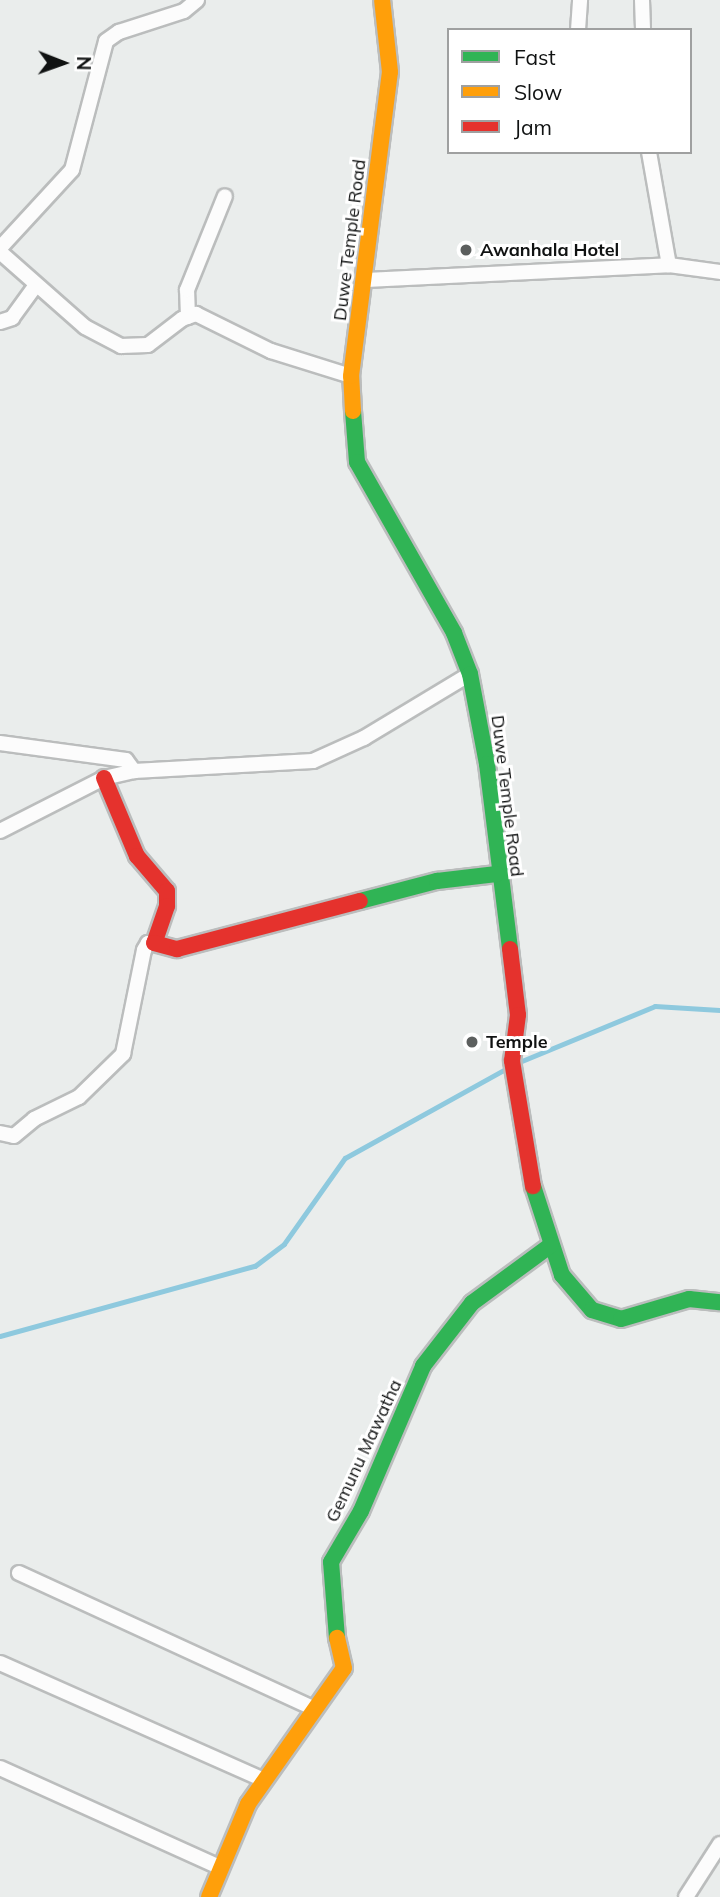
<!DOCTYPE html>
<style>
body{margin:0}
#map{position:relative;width:720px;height:1897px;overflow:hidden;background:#eaedec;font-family:Mulish,sans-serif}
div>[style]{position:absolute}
.stream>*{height:4.5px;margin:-2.25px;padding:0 2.25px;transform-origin:2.25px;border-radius:2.25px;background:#8ec9de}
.roads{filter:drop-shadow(2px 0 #bbbdbd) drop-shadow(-2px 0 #bbbdbd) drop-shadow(0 2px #bbbdbd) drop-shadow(0 -2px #bbbdbd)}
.street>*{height:14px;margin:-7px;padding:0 7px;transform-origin:7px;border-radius:7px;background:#fcfcfc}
.fast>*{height:16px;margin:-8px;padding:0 8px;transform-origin:8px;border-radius:8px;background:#30b455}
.slow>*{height:16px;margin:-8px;padding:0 8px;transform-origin:8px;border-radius:8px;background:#ff9f0a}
.jam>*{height:16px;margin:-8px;padding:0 8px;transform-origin:8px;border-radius:8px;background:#e5322d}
.dots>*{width:19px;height:19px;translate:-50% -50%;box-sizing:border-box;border:4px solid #fff;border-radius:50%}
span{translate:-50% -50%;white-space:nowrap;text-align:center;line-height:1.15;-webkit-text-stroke:6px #fff;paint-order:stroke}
.street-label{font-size:18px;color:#101212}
.poi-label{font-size:18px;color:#101212;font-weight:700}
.left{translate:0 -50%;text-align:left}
.legend{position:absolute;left:447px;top:28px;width:245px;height:126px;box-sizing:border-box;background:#fff;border:2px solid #9fa0a0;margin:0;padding:9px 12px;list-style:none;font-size:21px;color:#101212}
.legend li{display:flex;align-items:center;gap:14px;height:35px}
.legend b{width:35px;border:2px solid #9fa0a0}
.north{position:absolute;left:28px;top:28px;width:70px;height:70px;-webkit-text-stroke:5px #fff;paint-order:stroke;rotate:91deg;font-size:19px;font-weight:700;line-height:28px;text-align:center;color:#101212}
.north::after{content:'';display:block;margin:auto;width:24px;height:32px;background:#101212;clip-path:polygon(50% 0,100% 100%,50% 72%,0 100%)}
</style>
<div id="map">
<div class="stream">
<i style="left:517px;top:1063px;width:149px;rotate:-22.4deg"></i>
<i style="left:655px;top:1006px;width:65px;rotate:3.5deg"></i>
<i style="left:0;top:1336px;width:264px;rotate:-15.4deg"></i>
<i style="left:255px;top:1266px;width:36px;rotate:-37deg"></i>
<i style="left:284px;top:1244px;width:105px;rotate:-54.7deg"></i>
<i style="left:345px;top:1158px;width:188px;rotate:-29deg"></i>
</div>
<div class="roads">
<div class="street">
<i style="left:642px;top:0;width:30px;rotate:88deg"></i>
<i style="left:578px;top:30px;width:30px;rotate:-86deg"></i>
<i style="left:649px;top:152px;width:115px;rotate:80deg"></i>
<i style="left:0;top:248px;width:106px;rotate:-47.3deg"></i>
<i style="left:72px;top:170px;width:133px;rotate:-75.2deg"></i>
<i style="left:106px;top:41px;width:16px;rotate:-35deg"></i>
<i style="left:119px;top:32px;width:68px;rotate:-17.9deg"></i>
<i style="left:184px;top:11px;width:17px;rotate:-40deg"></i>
<i style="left:0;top:252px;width:113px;rotate:41.4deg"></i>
<i style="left:85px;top:327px;width:41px;rotate:27.8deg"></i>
<i style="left:121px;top:346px;width:27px;rotate:-2deg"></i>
<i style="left:148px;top:345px;width:43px;rotate:-37.4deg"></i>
<i style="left:182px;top:319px;width:15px;rotate:-20deg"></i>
<i style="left:196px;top:314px;width:84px;rotate:26.3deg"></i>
<i style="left:271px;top:351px;width:84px;rotate:17.4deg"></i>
<i style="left:366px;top:280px;width:303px;rotate:-2.8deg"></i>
<i style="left:669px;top:265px;width:51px;rotate:7.8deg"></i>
<i style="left:188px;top:317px;width:27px;rotate:-92deg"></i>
<i style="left:187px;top:290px;width:101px;rotate:-68deg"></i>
<i style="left:0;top:322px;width:13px;rotate:-18deg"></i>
<i style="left:12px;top:318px;width:41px;rotate:-54deg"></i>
<i style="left:0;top:743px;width:127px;rotate:7.7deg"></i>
<i style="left:126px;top:760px;width:14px;rotate:54deg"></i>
<i style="left:0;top:831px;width:117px;rotate:-27deg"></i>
<i style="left:104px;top:778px;width:31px;rotate:-13deg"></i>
<i style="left:134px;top:771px;width:179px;rotate:-3.2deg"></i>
<i style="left:313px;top:761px;width:56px;rotate:-24.3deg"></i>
<i style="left:364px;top:738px;width:124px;rotate:-31.1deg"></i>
<i style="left:0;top:1133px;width:14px;rotate:12deg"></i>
<i style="left:14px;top:1136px;width:26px;rotate:-40deg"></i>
<i style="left:34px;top:1119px;width:50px;rotate:-26.1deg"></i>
<i style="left:79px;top:1097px;width:62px;rotate:-44.3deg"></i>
<i style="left:123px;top:1054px;width:106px;rotate:-78.6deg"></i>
<i style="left:144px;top:950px;width:8px;rotate:-60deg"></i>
<i style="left:148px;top:943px;width:6px"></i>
<i style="left:19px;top:1573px;width:326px;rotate:24.7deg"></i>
<i style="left:0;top:1663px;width:289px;rotate:23.9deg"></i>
<i style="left:0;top:1768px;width:243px;rotate:24.3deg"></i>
<i style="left:686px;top:1897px;width:63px;rotate:-57.3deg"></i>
</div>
<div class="fast">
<i style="left:353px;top:411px;width:51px;rotate:85.5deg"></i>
<i style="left:357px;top:462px;width:197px;rotate:60.4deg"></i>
<i style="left:454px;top:633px;width:44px;rotate:68.7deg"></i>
<i style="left:470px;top:674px;width:92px;rotate:79.3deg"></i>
<i style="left:487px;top:764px;width:186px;rotate:82.9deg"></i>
<i style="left:360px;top:901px;width:80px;rotate:-14.6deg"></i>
<i style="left:437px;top:881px;width:60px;rotate:-6.7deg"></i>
<i style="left:533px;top:1186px;width:94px;rotate:72deg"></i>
<i style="left:562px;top:1275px;width:46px;rotate:49.4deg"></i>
<i style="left:592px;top:1310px;width:30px;rotate:17deg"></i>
<i style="left:621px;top:1319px;width:71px;rotate:-16.4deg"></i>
<i style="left:689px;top:1299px;width:31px;rotate:6deg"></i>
<i style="left:337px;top:1638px;width:76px;rotate:-94.5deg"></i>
<i style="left:331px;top:1562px;width:59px;rotate:-59.5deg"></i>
<i style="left:361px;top:1511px;width:158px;rotate:-66.8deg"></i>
<i style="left:423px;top:1366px;width:80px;rotate:-52.1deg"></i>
<i style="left:472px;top:1303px;width:98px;rotate:-36.3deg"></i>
</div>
<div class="slow">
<i style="left:353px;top:411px;width:35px;rotate:-93deg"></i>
<i style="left:351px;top:376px;width:306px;rotate:-82.7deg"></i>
<i style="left:390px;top:72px;width:72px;rotate:-96.3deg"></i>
<i style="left:209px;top:1897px;width:101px;rotate:-67.2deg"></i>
<i style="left:248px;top:1804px;width:166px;rotate:-54.8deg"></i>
<i style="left:344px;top:1668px;width:31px;rotate:-103deg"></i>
</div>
<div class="jam">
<i style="left:104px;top:778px;width:85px;rotate:67.1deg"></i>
<i style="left:137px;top:856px;width:46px;rotate:49.4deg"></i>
<i style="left:167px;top:891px;width:15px;rotate:90deg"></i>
<i style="left:167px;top:906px;width:39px;rotate:109deg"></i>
<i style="left:154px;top:943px;width:24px;rotate:15deg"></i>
<i style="left:177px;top:949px;width:189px;rotate:-14.7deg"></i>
<i style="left:510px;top:949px;width:66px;rotate:83.1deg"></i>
<i style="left:518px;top:1015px;width:46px;rotate:97.4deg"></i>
<i style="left:512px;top:1061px;width:127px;rotate:80.5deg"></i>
</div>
</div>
<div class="dots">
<i style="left:466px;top:250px;background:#5c5f5e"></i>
<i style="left:472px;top:1042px;background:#5c5f5e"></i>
</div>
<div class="street-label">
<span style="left:350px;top:240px;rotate:-83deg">Duwe Temple Road</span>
<span style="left:507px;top:796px;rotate:83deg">Duwe Temple Road</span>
<span style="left:364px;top:1451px;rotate:-65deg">Gemunu Mawatha</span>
</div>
<div class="poi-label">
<span class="left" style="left:480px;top:250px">Awanhala Hotel</span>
<span class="left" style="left:486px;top:1042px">Temple</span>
</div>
<ul class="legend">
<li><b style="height:9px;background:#30b455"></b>Fast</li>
<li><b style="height:9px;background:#ff9f0a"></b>Slow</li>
<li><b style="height:9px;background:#e5322d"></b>Jam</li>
</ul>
<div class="north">N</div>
</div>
